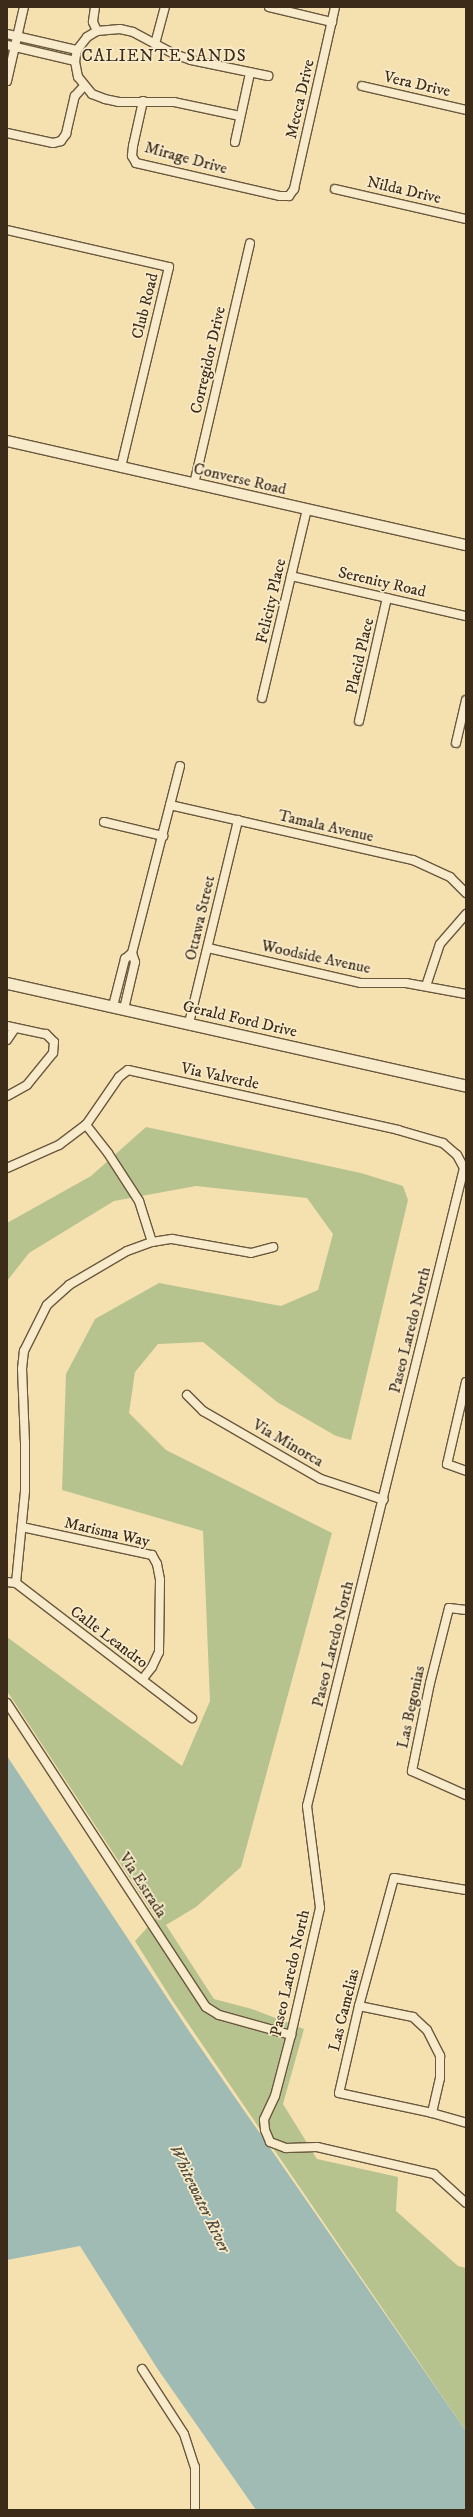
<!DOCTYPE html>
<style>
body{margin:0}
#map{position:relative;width:473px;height:2517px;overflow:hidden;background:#f5e0b0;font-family:"IM FELL DW Pica",serif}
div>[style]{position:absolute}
.green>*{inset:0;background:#b7c38f}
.water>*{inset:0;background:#9fbbb4}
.roads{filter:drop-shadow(1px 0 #6a583e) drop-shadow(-1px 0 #6a583e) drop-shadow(0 1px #6a583e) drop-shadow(0 -1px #6a583e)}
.minor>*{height:8px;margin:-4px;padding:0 4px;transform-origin:4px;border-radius:4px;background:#f8ebcc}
.tertiary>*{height:10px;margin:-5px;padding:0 5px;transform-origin:5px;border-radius:5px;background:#f8ebcc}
.secondary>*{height:11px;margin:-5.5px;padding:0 5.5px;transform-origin:5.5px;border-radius:5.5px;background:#f8ebcc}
span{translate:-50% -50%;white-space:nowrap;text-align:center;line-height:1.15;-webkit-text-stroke:3.5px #f8ebcc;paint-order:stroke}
.street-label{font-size:16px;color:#3b2b18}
.neighbourhood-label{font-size:17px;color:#3b2b18;letter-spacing:1px}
.water-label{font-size:17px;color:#544f3f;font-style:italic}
.frame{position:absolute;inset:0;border:8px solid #3b2b18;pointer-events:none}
</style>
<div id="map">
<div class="green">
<i style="clip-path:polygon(146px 1127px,361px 1173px,403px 1186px,408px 1200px,351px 1440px,336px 1436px,277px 1402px,203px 1342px,158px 1344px,135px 1372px,129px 1413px,166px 1450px,332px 1533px,241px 1867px,196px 1907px,166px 1925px,214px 1999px,252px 2009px,304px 2029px,283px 2104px,317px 2159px,398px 2177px,396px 2211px,458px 2266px,466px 2268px,466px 2431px,172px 2000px,135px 1941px,156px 1918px,7px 1691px,7px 1637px,182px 1766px,210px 1701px,203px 1531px,62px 1490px,66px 1374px,95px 1319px,159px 1283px,281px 1306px,318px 1290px,333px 1234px,307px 1198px,196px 1186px,114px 1201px,29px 1253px,7px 1281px,7px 1223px,91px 1176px)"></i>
</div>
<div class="water">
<i style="clip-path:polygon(7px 1756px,189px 2031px,466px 2431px,466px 2510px,256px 2510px,157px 2368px,80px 2246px,7px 2260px)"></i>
</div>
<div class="roads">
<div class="minor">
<i style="left:95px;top:7px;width:15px;rotate:98deg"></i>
<i style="left:93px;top:22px;width:10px;rotate:66deg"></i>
<i style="left:269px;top:7px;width:65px;rotate:13.4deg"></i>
<i style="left:7px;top:34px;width:72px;rotate:12.9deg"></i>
<i style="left:155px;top:44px;width:38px;rotate:-75deg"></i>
<i style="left:7px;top:45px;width:70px;rotate:13.2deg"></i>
<i style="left:7px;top:81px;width:76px;rotate:-77.1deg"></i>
<i style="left:362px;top:86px;width:107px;rotate:13deg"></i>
<i style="left:143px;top:101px;width:46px;rotate:102.5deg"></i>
<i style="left:133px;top:146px;width:10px;rotate:96deg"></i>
<i style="left:132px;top:156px;width:8px;rotate:60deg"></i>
<i style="left:136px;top:163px;width:148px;rotate:12.9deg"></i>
<i style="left:280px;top:196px;width:9px"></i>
<i style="left:289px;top:196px;width:9px;rotate:-54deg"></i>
<i style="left:294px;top:189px;width:187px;rotate:-77.3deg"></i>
<i style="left:240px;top:116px;width:67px;rotate:-168deg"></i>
<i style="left:174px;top:102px;width:55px;rotate:180deg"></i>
<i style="left:119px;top:102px;width:14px;rotate:-168deg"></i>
<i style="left:105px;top:99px;width:14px;rotate:-159deg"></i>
<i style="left:92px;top:94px;width:22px;rotate:-129deg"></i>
<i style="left:78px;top:77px;width:16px;rotate:-101deg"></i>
<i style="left:75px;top:61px;width:11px;rotate:-80deg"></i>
<i style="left:77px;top:50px;width:16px;rotate:-52deg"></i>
<i style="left:87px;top:37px;width:12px;rotate:-31deg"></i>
<i style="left:97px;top:31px;width:23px;rotate:-5deg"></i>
<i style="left:120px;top:29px;width:13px;rotate:13deg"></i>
<i style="left:133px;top:32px;width:47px;rotate:28.2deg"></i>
<i style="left:174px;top:54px;width:18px;rotate:19deg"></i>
<i style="left:191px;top:60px;width:79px;rotate:11.7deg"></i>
<i style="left:7px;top:133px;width:47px;rotate:12.3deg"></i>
<i style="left:53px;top:143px;width:8px;rotate:-14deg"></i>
<i style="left:61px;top:141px;width:9px;rotate:-54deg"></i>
<i style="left:66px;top:134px;width:39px;rotate:-77deg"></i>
<i style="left:75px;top:96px;width:13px;rotate:-48deg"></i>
<i style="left:235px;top:142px;width:71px;rotate:-77.7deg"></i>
<i style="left:335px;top:189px;width:134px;rotate:12.9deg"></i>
<i style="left:7px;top:230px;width:166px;rotate:12.9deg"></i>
<i style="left:169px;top:267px;width:206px;rotate:103.5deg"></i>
<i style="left:194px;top:484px;width:247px;rotate:-76.9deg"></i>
<i style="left:291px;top:576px;width:180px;rotate:12.9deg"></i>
<i style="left:262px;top:698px;width:194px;rotate:-76.6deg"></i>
<i style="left:359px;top:721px;width:126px;rotate:-77.2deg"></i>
<i style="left:456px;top:743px;width:44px;rotate:-76.9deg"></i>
<i style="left:170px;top:805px;width:249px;rotate:12.8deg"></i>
<i style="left:413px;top:860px;width:41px;rotate:24.7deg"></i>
<i style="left:450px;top:877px;width:23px;rotate:45deg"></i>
<i style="left:104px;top:822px;width:61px;rotate:13.3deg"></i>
<i style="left:208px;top:948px;width:157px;rotate:12.9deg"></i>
<i style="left:361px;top:983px;width:45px"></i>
<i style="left:406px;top:983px;width:61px;rotate:10.4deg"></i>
<i style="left:426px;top:986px;width:44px;rotate:-71.6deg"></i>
<i style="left:440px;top:944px;width:40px;rotate:-49deg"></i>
<i style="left:113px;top:1006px;width:49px;rotate:-75.7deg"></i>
<i style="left:125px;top:959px;width:9px;rotate:-41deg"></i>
<i style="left:132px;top:953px;width:193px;rotate:-75.6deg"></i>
<i style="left:124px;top:1009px;width:48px;rotate:-76.8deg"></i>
<i style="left:135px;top:962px;width:9px;rotate:-108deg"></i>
<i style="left:189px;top:1023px;width:209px;rotate:-76.4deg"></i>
<i style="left:7px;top:1026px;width:40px;rotate:12deg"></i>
<i style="left:46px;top:1034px;width:11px;rotate:45deg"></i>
<i style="left:54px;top:1042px;width:11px;rotate:95deg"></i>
<i style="left:53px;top:1053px;width:41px;rotate:129.1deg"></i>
<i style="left:27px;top:1085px;width:23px;rotate:151deg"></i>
<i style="left:7px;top:1040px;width:14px;rotate:-56deg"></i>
<i style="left:7px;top:1168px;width:57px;rotate:-23.9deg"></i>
<i style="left:59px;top:1145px;width:34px;rotate:-37deg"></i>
<i style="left:86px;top:1125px;width:58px;rotate:-55.5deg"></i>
<i style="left:119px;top:1077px;width:11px;rotate:-38deg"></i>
<i style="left:128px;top:1070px;width:277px;rotate:12.5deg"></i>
<i style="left:398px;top:1130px;width:47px;rotate:16.1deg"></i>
<i style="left:443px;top:1143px;width:18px;rotate:41deg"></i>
<i style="left:457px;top:1155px;width:15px;rotate:62deg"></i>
<i style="left:464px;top:1168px;width:657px;rotate:103.82deg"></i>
<i style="left:307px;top:1806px;width:103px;rotate:82.7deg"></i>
<i style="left:320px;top:1908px;width:130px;rotate:102.9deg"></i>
<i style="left:291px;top:2035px;width:63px;rotate:104.7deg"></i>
<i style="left:275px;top:2096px;width:26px;rotate:115deg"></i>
<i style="left:264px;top:2120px;width:10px;rotate:84deg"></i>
<i style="left:265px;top:2130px;width:13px;rotate:67deg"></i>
<i style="left:270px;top:2142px;width:17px;rotate:21deg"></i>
<i style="left:286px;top:2148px;width:31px;rotate:-2deg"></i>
<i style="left:317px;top:2147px;width:120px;rotate:13deg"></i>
<i style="left:434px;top:2174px;width:43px;rotate:42.2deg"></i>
<i style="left:152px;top:1242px;width:20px;rotate:-9deg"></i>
<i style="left:172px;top:1239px;width:80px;rotate:10deg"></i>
<i style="left:251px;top:1253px;width:23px;rotate:-15deg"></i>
<i style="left:466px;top:1382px;width:84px;rotate:103deg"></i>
<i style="left:447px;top:1464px;width:20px;rotate:20deg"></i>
<i style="left:187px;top:1395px;width:23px;rotate:45deg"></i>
<i style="left:203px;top:1411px;width:136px;rotate:30deg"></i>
<i style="left:321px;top:1479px;width:66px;rotate:18.4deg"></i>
<i style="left:22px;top:1527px;width:133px;rotate:12.2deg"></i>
<i style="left:152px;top:1555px;width:10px;rotate:61deg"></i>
<i style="left:157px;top:1564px;width:16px;rotate:79deg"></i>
<i style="left:160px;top:1580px;width:72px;rotate:90.8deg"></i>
<i style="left:159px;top:1652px;width:17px;rotate:115deg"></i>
<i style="left:152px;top:1667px;width:16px;rotate:128deg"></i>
<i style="left:7px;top:1582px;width:9px;rotate:6deg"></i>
<i style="left:16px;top:1583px;width:222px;rotate:37.5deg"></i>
<i style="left:16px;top:1583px;width:92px;rotate:-84.4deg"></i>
<i style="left:25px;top:1491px;width:48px;rotate:-90deg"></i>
<i style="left:25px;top:1443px;width:74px;rotate:-92.3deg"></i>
<i style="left:22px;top:1369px;width:18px;rotate:-84deg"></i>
<i style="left:24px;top:1351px;width:51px;rotate:-63.4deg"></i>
<i style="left:47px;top:1305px;width:30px;rotate:-42deg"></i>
<i style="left:69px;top:1285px;width:67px;rotate:-30.4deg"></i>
<i style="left:127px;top:1251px;width:27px;rotate:-20deg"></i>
<i style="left:152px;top:1242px;width:43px;rotate:-107.6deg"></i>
<i style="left:139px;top:1201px;width:57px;rotate:-122.9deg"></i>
<i style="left:108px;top:1153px;width:36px;rotate:-128deg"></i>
<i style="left:466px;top:1610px;width:17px;rotate:-173deg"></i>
<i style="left:449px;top:1608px;width:77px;rotate:104.2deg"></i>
<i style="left:430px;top:1683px;width:90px;rotate:101.6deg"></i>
<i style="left:412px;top:1771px;width:59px;rotate:24deg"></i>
<i style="left:7px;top:1703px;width:363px;rotate:56.8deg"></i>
<i style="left:206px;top:2007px;width:15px;rotate:32deg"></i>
<i style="left:219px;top:2015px;width:75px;rotate:15.5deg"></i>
<i style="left:466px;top:1890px;width:73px;rotate:-170.5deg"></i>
<i style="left:394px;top:1878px;width:133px;rotate:105.3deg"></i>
<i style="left:359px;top:2006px;width:89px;rotate:102.9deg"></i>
<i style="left:339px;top:2093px;width:95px;rotate:12.1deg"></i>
<i style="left:432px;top:2113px;width:35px;rotate:16deg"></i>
<i style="left:359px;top:2006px;width:55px;rotate:11.5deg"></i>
<i style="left:413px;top:2017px;width:19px;rotate:43deg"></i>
<i style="left:427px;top:2030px;width:29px;rotate:63deg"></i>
<i style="left:440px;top:2056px;width:22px;rotate:90deg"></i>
<i style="left:440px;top:2078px;width:36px;rotate:103deg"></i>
<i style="left:142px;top:2369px;width:77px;rotate:57.1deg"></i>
<i style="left:184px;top:2434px;width:35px;rotate:72deg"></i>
<i style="left:195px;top:2467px;width:43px;rotate:90deg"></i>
</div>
<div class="tertiary">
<i style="left:7px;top:441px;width:471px;rotate:12.8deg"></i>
</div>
<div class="secondary">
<i style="left:7px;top:983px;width:470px;rotate:12.6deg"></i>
</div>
</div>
<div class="street-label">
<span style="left:417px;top:84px;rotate:13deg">Vera Drive</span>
<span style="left:300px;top:99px;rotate:-77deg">Mecca Drive</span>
<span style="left:186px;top:158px;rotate:15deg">Mirage Drive</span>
<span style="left:404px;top:190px;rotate:13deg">Nilda Drive</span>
<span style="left:145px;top:306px;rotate:-76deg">Club Road</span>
<span style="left:208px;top:360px;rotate:-77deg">Corregidor Drive</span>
<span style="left:240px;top:479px;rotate:13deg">Converse Road</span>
<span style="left:382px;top:582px;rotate:13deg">Serenity Road</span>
<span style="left:271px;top:601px;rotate:-77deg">Felicity Place</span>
<span style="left:360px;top:656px;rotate:-77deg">Placid Place</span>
<span style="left:326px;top:826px;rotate:13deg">Tamala Avenue</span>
<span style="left:200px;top:918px;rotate:-77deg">Ottawa Street</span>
<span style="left:316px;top:957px;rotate:12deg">Woodside Avenue</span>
<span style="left:240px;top:1019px;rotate:13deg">Gerald Ford Drive</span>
<span style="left:220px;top:1076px;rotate:12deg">Via Valverde</span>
<span style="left:410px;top:1330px;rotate:-76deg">Paseo Laredo North</span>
<span style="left:288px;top:1443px;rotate:30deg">Via Minorca</span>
<span style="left:107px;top:1532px;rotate:13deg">Marisma Way</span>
<span style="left:109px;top:1637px;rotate:37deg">Calle Leandro</span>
<span style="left:333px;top:1644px;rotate:-76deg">Paseo Laredo North</span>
<span style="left:411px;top:1707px;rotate:-78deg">Las Begonias</span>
<span style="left:143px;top:1885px;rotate:57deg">Via Estrada</span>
<span style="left:290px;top:1973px;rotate:-77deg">Paseo Laredo North</span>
<span style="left:344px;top:2010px;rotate:-76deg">Las Camelias</span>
</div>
<div class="neighbourhood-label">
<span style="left:164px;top:57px">CALIENTE SANDS</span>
</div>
<div class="water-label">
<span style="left:199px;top:2199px;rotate:64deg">Whitewater River</span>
</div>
<div class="frame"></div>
</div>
